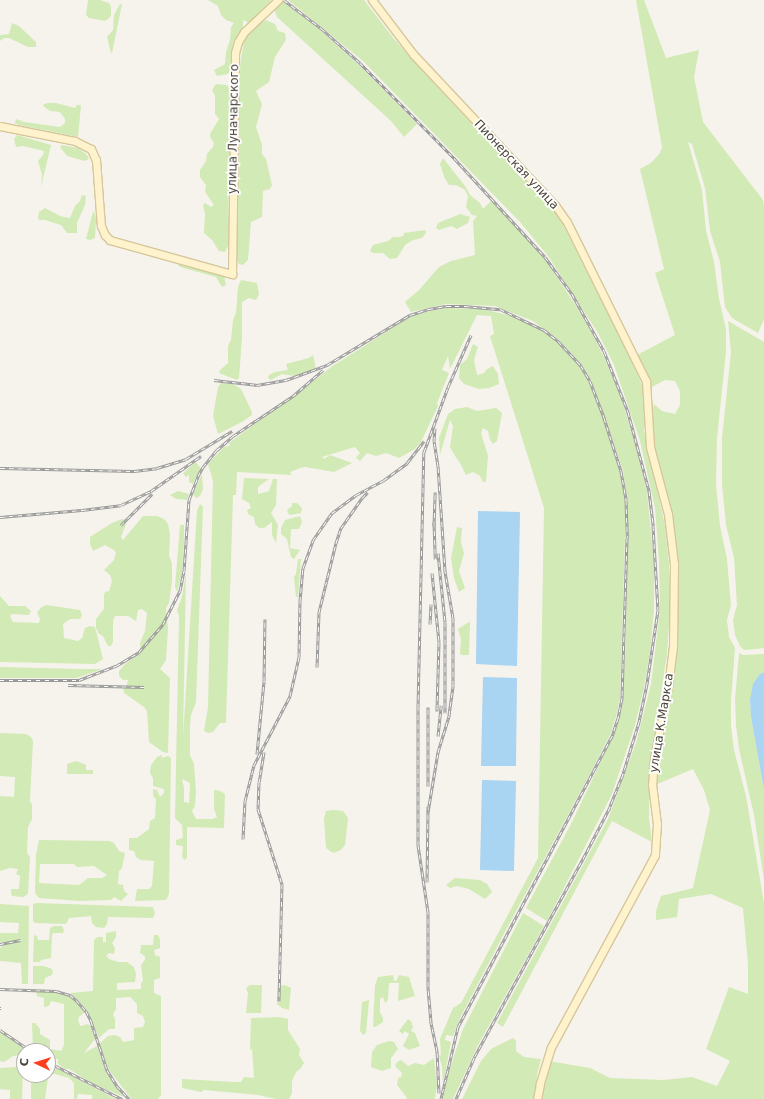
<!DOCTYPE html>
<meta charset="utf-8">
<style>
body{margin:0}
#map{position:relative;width:764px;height:1099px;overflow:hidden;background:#f6f3ec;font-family:"DejaVu Sans",sans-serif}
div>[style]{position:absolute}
.green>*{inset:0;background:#d2eab5}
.water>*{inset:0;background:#a9d4f2}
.roads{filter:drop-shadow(1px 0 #d6c79b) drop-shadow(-1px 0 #d6c79b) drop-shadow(0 1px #d6c79b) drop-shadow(0 -1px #d6c79b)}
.secondary>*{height:7px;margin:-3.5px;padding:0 3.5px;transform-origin:3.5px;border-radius:3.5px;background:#fff3cd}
.rail>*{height:3px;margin-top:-1.5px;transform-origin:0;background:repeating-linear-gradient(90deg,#fff 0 4.5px,#9a9a9a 0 9px);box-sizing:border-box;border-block:1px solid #9a9a9a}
span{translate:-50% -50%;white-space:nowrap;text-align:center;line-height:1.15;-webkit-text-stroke:3.5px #fff;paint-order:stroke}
.street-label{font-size:12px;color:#4b4439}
.north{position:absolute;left:16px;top:1043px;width:40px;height:40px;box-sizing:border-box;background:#fff;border:1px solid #b7b4b0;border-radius:50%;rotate:274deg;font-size:11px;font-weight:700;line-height:16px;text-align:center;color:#4b4439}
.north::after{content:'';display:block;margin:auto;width:14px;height:18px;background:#fc3f1d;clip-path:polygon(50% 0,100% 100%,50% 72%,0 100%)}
</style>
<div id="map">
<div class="green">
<i style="clip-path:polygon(88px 0,100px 0,109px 3px,111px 6px,111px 16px,108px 19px,105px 21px,89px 18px,86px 15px)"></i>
<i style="clip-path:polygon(208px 0,271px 0,249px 23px,243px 20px,243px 27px,233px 42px,230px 71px,228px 74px,217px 76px,214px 70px,225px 64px,226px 52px,230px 40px,231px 27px,234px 23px,226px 20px,221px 15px,218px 6px)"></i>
<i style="clip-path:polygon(281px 0,320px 30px,360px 66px,417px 124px,404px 137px,391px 121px,277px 17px,274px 8px)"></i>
<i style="clip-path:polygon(288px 0,364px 0,394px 39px,440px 90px,558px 215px,629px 354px,644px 390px,644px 430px,665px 525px,669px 563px,670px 611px,667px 654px,649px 772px,649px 818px,652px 842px,612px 821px,503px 1027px,497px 1023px,608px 819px,636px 743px,651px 684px,660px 610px,659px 562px,655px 508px,640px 441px,614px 365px,598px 333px,548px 256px,520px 222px,363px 61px)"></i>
<i style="clip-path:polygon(636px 0,644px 0,666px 58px,699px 50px,694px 77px,703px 122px,763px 200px,764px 207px,764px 319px,758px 333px,732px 318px,725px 307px,720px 262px,710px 231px,705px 188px,692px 144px,688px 142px,702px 190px,706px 230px,714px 262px,719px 299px,726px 329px,726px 352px,717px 438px,716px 484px,720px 526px,727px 559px,731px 605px,727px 620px,729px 637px,735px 648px,731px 701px,731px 726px,734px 750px,746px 796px,764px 903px,764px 1099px,543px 1099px,544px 1076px,549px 1061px,590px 1068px,610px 1078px,663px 1080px,692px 1077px,717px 1086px,730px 1061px,706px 1049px,729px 987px,748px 994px,748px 964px,743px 908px,711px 894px,679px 899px,677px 917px,656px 920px,656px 911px,661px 896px,693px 888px,710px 810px,704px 790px,693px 769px,655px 785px,677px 652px,678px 565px,671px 513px,655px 454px,652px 413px,654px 404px,662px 411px,675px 414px,680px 405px,680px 391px,675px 381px,665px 380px,652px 387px,645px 368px,637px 355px,675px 335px,655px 273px,664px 269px,640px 169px,651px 163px,660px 153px,662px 147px)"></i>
<i style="clip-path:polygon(120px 4px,122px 4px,112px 53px,111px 53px,107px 37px,113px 30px,114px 15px)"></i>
<i style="clip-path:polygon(266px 20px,275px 24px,278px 31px,285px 33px,286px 40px,275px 57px,269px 82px,256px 91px,262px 104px,256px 127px,262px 145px,262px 154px,266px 159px,272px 185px,270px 189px,263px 191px,262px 217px,251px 222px,248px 260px,243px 265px,239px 264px,235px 257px,240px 65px,245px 35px,254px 27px)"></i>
<i style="clip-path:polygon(12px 23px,19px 26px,36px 42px,36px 47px,28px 47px,9px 38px,4px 38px,0 41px,0 35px,9px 34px)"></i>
<i style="clip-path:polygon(216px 84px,226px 85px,228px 86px,230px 92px,228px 246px,225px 252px,219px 251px,212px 240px,204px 233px,205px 214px,203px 205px,205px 203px,211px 207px,214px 205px,205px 192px,206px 185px,200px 177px,200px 170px,206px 161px,207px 154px,213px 147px,214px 143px,210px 137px,210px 134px,219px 119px,215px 114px,215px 96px,212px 90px)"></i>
<i style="clip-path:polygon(48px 103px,56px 103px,75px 108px,77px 105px,81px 105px,78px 137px,19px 125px,15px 123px,16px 119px,24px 122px,60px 127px,65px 123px,65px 119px,60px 112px,50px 111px,43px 106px,44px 104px)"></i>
<i style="clip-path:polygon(17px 135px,51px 145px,41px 187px,42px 175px,38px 161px,43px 155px,44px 151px,23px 146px,16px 147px,14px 139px)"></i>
<i style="clip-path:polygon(62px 145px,78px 148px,87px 155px,89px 159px,85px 161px,67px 156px,60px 147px)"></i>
<i style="clip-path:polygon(443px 158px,465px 186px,470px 195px,480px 203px,483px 209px,491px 201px,516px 226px,544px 258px,583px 316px,604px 357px,620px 395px,632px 433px,647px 492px,654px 563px,654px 611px,650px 652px,644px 688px,635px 725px,612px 794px,547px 921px,526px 908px,571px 824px,613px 736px,622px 709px,626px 639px,627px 500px,623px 470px,591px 380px,582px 365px,559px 340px,533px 321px,495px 306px,446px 304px,411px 312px,405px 302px,419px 290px,439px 267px,451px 261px,475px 255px,473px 221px,477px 216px,472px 215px,466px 207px,468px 196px,465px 190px,456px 185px,449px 185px,445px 179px,440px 164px)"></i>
<i style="clip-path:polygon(82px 195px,86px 196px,85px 205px,77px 223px,77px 233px,67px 233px,61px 225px,45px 220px,39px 220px,38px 217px,39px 212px,45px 208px,60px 216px,70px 218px,75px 206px,80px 201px)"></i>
<i style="clip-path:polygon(93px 212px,95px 213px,96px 219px,95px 238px,90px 240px,86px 239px)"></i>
<i style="clip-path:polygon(460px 214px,470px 217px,468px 223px,457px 229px,451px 226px,439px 230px,436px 228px,438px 223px)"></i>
<i style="clip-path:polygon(425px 230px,426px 233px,422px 238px,413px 240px,405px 245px,397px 258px,390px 259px,383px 253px,373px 253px,370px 251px,373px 245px,388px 241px,393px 237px,400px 237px,403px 236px,404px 233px)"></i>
<i style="clip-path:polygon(179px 263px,224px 276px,226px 285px,222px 287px,216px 277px,180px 267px,178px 265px)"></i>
<i style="clip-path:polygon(241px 280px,257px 283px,259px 294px,256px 300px,249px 298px,242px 302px,242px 338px,239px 378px,237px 380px,219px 373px,220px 370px,228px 363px,228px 346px,231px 340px,233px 320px,236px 313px,238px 287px)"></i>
<i style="clip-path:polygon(447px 308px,482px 309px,516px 317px,545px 332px,559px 344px,580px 367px,589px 382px,603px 418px,620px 472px,625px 500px,625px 539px,620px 698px,616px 717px,610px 735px,591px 772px,507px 928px,460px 1018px,453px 1036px,446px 1035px,445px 1040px,451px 1042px,443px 1084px,442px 1067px,439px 1056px,441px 1055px,440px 1039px,453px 1008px,461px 1003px,538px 858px,544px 508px,490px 336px,494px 334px,491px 316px,477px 315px,450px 369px,448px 356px,442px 370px,449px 373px,437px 403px,438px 406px,421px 442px,415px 449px,399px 458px,386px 453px,376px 456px,367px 453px,360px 461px,356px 458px,360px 453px,355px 447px,322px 457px,324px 459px,330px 455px,352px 463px,334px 472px,305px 467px,300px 468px,290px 472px,292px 475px,237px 472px,236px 495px,233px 495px,226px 723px,220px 723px,213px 732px,208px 733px,204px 731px,208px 707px,213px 481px,208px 464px,224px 447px,230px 446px,229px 443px,315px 380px,331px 367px,410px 317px,429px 311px)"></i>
<i style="clip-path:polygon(728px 321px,764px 342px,764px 648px,757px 649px,744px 650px,740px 646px,735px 635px,733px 620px,737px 605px,734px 558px,726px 525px,722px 484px,722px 438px,731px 352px)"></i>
<i style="clip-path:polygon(473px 344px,478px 347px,474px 360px,477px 375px,484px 373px,487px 369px,493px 366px,498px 374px,499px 384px,489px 388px,479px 389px,464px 384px,459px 378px,460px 365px,467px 359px)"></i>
<i style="clip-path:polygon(313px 355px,316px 369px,295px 376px,282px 374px,271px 380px,268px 378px,269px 375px,275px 372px,288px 370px,286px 364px,309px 358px)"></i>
<i style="clip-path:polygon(221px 383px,233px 384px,241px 389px,252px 412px,252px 415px,242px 422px,218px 434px,213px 416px,218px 387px)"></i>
<i style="clip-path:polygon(467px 407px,477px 411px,496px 408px,502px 413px,497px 441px,493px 444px,490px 440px,488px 431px,483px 428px,481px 433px,488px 456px,486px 482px,483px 482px,480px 476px,473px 472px,466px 475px,460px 463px,455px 456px,450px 447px,453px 426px,450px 420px,440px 455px,439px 438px,448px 414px,455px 409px)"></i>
<i style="clip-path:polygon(196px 462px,201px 469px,193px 484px,189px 482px,189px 475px,186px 477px,183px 473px)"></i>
<i style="clip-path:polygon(202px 474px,203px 489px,200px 496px,196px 498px,193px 494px)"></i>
<i style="clip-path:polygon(244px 478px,269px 479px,258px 487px,258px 494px,269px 491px,273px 479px,277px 479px,276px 505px,271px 513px,278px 525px,276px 543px,272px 535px,272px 522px,264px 528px,259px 528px,255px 524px,254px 517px,248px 514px,247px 510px,251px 508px,249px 503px,242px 499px)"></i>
<i style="clip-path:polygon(178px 491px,189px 494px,187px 500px,176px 499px,170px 495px)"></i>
<i style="clip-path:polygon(292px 503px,297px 503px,302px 508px,301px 513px,290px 515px,288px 513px,287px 510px,292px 506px)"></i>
<i style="clip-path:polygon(evenodd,200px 504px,203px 507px,196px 702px,191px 715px,190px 726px,190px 755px,194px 764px,196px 792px,195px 806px,192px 811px,196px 819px,213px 819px,217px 817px,214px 809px,214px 790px,220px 791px,225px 794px,224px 828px,187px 827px,187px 858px,184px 860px,182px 856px,183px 846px,176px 845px,176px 840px,183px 838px,182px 825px,175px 818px,179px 617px,177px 610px,182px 597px,186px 572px,183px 737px,197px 511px,200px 504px,182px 779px,190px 783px,189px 803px,184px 802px,184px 788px,182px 779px)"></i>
<i style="clip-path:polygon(143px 516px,157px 516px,164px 519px,168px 524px,170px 534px,169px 555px,172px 564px,172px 581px,169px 603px,166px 608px,168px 629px,166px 660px,160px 669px,170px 678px,168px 753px,163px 752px,149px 742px,147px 711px,144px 707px,124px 693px,123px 687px,127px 685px,128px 680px,123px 680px,119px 676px,119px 671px,125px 664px,141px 653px,140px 643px,145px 631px,147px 613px,142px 609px,138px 610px,136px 621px,128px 616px,115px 616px,113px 621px,113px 642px,111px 646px,108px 646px,103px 636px,99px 634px,96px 628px,96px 619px,104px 609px,104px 595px,105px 592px,109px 591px,112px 581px,110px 575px,104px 570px,114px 560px,116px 553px,114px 550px,105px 545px,93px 551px,90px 544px,90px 537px,112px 523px,122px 519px,125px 520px,126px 524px,121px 537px,123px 540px)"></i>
<i style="clip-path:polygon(300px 516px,302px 522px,299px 529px,291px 529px,290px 548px,300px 550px,294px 559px,291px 557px,287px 539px,281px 534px,281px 528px,285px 520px)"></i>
<i style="clip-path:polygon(180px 525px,184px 525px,184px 542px,182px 573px,177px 592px,175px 587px)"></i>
<i style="clip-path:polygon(457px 527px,462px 528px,461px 542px,464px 553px,459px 571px,465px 588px,459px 592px,454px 578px,451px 558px)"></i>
<i style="clip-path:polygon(298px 559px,301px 559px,298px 597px,296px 597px,294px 577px,296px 574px)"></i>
<i style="clip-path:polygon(0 596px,9px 606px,25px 606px,31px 611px,29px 615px,12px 614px,10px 616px,13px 622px,39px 623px,40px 619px,37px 612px,42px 607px,46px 605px,80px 610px,82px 615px,80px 619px,70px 619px,63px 624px,64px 638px,78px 641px,82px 638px,85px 628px,90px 626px,95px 627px,103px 659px,95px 664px,0 662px)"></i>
<i style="clip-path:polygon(469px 622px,470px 623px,469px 655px,462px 655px,460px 654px,461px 639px,458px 629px)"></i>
<i style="clip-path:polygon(739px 653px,743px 655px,764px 654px,764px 672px,760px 674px,750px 700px,751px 717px,764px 790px,764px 880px,754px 815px,739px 749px,736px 725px,735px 699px)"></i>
<i style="clip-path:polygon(0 667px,80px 669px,103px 669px,76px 678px,0 678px)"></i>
<i style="clip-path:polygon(0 733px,26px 734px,31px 737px,33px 741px,30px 801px,32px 805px,32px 819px,28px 827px,27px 853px,30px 857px,28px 894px,23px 897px,12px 896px,11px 892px,11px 889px,19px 889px,20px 876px,16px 874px,18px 869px,10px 868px,0 871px,0 796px,14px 797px,15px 777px,0 776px)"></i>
<i style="clip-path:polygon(162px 755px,162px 758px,168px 756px,171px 758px,169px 894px,166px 900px,135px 901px,137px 889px,149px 889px,152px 886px,154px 861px,141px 860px,136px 857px,134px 851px,129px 850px,129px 838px,137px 838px,149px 829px,150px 821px,155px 818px,156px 799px,153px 796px,153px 789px,157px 790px,160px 797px,164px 793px,164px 789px,153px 786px,153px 778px,150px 773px,151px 765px,157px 757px)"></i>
<i style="clip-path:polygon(76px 761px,86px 765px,86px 770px,93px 770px,93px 774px,67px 774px,67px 764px)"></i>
<i style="clip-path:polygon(333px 810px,343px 811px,348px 818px,345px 845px,341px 850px,333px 853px,326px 848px,324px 819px,326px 811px)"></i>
<i style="clip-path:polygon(evenodd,39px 840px,109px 841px,114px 843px,119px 851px,125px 853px,122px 868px,119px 871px,118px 884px,123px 885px,124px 891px,128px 894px,121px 901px,114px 897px,111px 900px,79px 901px,39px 898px,35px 893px,36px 855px,39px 840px,40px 864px,74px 864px,77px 867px,94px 866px,107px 875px,102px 878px,88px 878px,79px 885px,39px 883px,40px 864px)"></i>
<i style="clip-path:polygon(455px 878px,480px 880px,487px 884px,492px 892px,485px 899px,469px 889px,457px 886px,450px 888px,446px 885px)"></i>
<i style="clip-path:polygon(37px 903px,153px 907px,155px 913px,153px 918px,108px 917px,107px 924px,104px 928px,96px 927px,92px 923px,91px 916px,69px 918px,66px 924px,35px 923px,33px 921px,33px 904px)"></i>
<i style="clip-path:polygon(0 904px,29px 906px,28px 984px,22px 984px,21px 963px,0 961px,0 948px,5px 944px,5px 942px,0 942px,0 933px,18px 933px,19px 923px,0 922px)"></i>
<i style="clip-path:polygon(523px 913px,544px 926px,477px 1047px,453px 1099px,443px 1099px,448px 1074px,463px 1029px)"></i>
<i style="clip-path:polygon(54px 926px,62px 926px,64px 930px,63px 933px,53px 933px,52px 935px,51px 958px,41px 960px,40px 962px,33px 962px,34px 935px,37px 936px,38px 940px,49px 940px,50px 928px)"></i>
<i style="clip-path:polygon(116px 931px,116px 937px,112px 943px,115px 948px,114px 954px,109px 953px,106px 956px,109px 959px,118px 962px,127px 962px,134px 967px,136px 974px,135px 982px,117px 983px,117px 990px,141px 989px,141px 983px,143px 981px,141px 965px,145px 960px,145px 956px,140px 953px,141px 945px,153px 945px,154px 935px,158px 935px,160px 940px,160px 948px,154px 950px,155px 955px,160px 957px,160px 978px,154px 980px,154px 993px,161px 996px,161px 1095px,158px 1099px,132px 1099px,130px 1097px,108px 1069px,100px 1047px,100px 1043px,108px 1036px,114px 1035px,120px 1037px,123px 1042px,134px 1040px,134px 1028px,143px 1027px,145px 1022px,143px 1016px,137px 1013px,137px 1004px,130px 997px,116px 998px,116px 1009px,113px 1014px,115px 1019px,115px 1029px,109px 1029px,99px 1038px,88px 1011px,70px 993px,93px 991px,94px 940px,98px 937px,103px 937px,103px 942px,106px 942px,106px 933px)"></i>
<i style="clip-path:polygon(33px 966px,43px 966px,50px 968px,53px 971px,52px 975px,45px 978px,44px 984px,33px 984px)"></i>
<i style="clip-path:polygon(393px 975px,394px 981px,396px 981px,399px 975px,409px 977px,415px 996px,398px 1001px,399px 983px,389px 983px,388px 1000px,385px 1003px,383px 997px,380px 999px,380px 1012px,383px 1018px,383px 1022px,375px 1027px,373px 1026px,375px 985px,378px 977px)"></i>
<i style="clip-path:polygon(250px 985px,262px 985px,261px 1013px,246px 1013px,248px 993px,246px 988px)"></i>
<i style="clip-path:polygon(285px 985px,291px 988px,289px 1010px,282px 1008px,277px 1004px,278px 986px)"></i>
<i style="clip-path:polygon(36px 990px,56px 992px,70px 996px,81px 1007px,85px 1012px,79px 1017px,78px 1020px,80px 1026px,88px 1024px,92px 1027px,95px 1039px,84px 1053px,97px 1046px,107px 1073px,124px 1097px,91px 1083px,69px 1069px,65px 1069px,58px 1064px,58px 1059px,48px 1059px,48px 1051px,33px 1050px,32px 1023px,35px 1023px,40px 1029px,40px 1034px,50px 1040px,50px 1049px,61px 1051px,64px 1045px,64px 1004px,51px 1001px,49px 1006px,44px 1007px,44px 998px,37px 996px)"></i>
<i style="clip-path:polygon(369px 1000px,366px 1033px,363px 1035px,360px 1031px,362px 1002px)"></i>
<i style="clip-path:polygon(279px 1017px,288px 1019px,288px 1030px,300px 1049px,299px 1055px,304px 1063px,300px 1069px,296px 1072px,292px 1081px,292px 1093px,289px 1099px,276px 1099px,258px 1095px,204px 1090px,201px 1092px,182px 1088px,182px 1079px,235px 1082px,241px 1082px,244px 1077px,254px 1078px,252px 1048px,250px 1051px,251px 1018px)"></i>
<i style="clip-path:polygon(408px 1019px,411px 1021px,413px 1027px,411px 1031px,415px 1033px,420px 1046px,409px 1050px,403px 1046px,409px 1034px,405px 1031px,403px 1034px,399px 1031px)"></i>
<i style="clip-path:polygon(0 1032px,26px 1050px,23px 1055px,13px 1056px,4px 1062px,0 1061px)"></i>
<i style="clip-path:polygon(513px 1038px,516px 1041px,516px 1051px,524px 1057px,541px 1059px,537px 1075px,535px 1099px,462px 1099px,481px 1061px,491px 1049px)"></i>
<i style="clip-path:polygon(389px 1041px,394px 1042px,398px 1049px,391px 1058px,391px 1068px,382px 1071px,371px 1067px,372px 1052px,377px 1045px)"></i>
<i style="clip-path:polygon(434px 1058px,437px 1085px,435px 1099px,406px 1099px,407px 1098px,397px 1085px,398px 1078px,401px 1077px,402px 1073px,395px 1066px,397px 1062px,401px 1060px,408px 1066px,415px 1063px,424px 1065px)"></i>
<i style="clip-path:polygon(48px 1063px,81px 1081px,116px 1099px,92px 1099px,92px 1095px,78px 1094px,77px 1099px,74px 1099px,74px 1083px,69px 1078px,51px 1073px,48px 1070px)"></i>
<i style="clip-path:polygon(19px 1067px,23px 1068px,22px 1099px,10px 1099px,10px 1090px,0 1089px,0 1068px)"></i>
<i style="clip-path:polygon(31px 1075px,47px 1075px,48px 1077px,45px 1099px,31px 1099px)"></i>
</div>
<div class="water">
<i style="clip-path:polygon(478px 511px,520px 512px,517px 666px,476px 664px)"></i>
<i style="clip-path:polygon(764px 672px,764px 790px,751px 717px,750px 700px,753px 684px,760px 674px)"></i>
<i style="clip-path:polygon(483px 677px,517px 678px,516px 766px,481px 766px)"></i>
<i style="clip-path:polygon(482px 780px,516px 781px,514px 871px,480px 870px)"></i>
</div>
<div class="roads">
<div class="secondary">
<i style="left:372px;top:0;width:68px;rotate:52.8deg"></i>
<i style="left:413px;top:54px;width:207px;rotate:46.8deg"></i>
<i style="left:555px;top:205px;width:21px;rotate:55deg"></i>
<i style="left:567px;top:222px;width:178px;rotate:63.6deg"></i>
<i style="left:646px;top:381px;width:66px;rotate:86.5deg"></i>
<i style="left:650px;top:447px;width:69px;rotate:75deg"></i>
<i style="left:668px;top:514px;width:50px;rotate:83.2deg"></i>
<i style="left:674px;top:564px;width:82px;rotate:90.7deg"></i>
<i style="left:673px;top:646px;width:35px;rotate:97deg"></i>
<i style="left:669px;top:681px;width:78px;rotate:101deg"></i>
<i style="left:654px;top:758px;width:26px;rotate:94deg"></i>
<i style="left:652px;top:784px;width:40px;rotate:82.9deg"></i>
<i style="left:657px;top:824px;width:31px;rotate:94deg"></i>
<i style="left:655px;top:855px;width:218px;rotate:118.4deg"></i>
<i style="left:551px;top:1047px;width:39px;rotate:107deg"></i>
<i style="left:540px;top:1084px;width:15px;rotate:101deg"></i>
<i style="left:0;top:126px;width:76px;rotate:11.3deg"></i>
<i style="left:75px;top:141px;width:18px;rotate:27deg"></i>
<i style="left:91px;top:149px;width:12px;rotate:66deg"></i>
<i style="left:96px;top:160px;width:66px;rotate:85.7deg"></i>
<i style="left:101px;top:226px;width:10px;rotate:66deg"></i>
<i style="left:105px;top:235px;width:7px;rotate:45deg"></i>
<i style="left:110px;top:240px;width:127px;rotate:15.6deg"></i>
<i style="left:232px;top:274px;width:221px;rotate:-89.2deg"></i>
<i style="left:235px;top:53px;width:11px;rotate:-75deg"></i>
<i style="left:238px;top:42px;width:12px;rotate:-59deg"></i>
<i style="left:244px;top:32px;width:47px;rotate:-43.3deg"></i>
</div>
</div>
<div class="rail">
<i style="left:284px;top:0;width:48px;rotate:37.3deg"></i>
<i style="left:322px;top:29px;width:51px;rotate:41.8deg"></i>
<i style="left:360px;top:63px;width:134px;rotate:45.3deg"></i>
<i style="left:454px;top:158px;width:134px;rotate:47.4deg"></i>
<i style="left:545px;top:257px;width:46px;rotate:53.9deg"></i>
<i style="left:572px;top:294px;width:65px;rotate:60.7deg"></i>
<i style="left:604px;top:351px;width:66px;rotate:68.5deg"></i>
<i style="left:628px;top:412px;width:82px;rotate:75.1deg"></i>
<i style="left:649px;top:491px;width:35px;rotate:83deg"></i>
<i style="left:653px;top:526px;width:84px;rotate:86.6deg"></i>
<i style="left:658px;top:610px;width:75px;rotate:98.5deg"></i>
<i style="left:647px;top:684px;width:39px;rotate:102deg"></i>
<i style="left:639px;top:722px;width:54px;rotate:107.1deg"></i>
<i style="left:623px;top:774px;width:35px;rotate:112deg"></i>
<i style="left:610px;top:807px;width:54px;rotate:117.5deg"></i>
<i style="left:585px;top:855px;width:231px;rotate:118.7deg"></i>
<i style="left:474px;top:1058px;width:45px;rotate:113.7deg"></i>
<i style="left:214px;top:380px;width:43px;rotate:6.6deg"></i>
<i style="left:257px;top:385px;width:29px;rotate:-10deg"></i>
<i style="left:286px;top:380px;width:44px;rotate:-20.1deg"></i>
<i style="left:327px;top:365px;width:97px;rotate:-31.1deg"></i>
<i style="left:410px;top:315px;width:20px;rotate:-18deg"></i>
<i style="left:429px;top:309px;width:17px;rotate:-10deg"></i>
<i style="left:446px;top:306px;width:18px"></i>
<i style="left:464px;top:306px;width:36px;rotate:5deg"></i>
<i style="left:500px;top:309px;width:49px;rotate:25.5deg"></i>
<i style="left:544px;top:330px;width:18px;rotate:38deg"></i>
<i style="left:558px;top:341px;width:34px;rotate:47deg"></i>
<i style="left:581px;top:366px;width:17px;rotate:59deg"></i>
<i style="left:590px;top:381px;width:40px;rotate:69deg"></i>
<i style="left:604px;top:418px;width:56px;rotate:72.2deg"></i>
<i style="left:621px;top:471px;width:29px;rotate:80deg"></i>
<i style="left:626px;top:500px;width:38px;rotate:88deg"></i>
<i style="left:627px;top:538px;width:160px;rotate:91.8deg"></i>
<i style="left:622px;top:698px;width:20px;rotate:101deg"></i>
<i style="left:618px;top:718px;width:19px;rotate:108deg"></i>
<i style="left:612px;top:736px;width:329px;rotate:117.9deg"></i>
<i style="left:458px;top:1027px;width:74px;rotate:103.3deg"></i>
<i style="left:0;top:468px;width:134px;rotate:1.3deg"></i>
<i style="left:134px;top:471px;width:23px;rotate:-7deg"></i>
<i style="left:157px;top:468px;width:30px;rotate:-17deg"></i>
<i style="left:186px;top:459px;width:54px;rotate:-31.3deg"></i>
<i style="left:0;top:517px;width:82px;rotate:-4.9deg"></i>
<i style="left:82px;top:510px;width:39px;rotate:-7deg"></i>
<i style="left:121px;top:505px;width:33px;rotate:-25deg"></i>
<i style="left:151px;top:491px;width:61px;rotate:-35deg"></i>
<i style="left:434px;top:522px;width:37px;rotate:88deg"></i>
<i style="left:121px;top:525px;width:44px;rotate:-45deg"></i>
<i style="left:434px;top:526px;width:34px;rotate:-88deg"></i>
<i style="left:438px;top:553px;width:69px;rotate:84.2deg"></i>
<i style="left:445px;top:622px;width:91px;rotate:90deg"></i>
<i style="left:432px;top:573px;width:69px;rotate:84.2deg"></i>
<i style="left:439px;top:642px;width:69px;rotate:91.7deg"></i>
<i style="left:430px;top:624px;width:20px;rotate:-87deg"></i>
<i style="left:317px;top:667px;width:55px;rotate:-87.9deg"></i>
<i style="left:319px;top:612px;width:71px;rotate:-76.2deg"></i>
<i style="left:336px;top:543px;width:16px;rotate:-72deg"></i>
<i style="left:341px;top:528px;width:37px;rotate:-55deg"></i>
<i style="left:362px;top:498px;width:8px;rotate:-45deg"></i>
<i style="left:0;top:680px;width:79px"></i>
<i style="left:79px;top:680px;width:40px;rotate:-21deg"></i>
<i style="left:116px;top:666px;width:27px;rotate:-31deg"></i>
<i style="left:139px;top:652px;width:37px;rotate:-49deg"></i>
<i style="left:163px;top:624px;width:37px;rotate:-63deg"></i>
<i style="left:180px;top:591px;width:20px;rotate:-79deg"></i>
<i style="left:184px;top:571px;width:71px;rotate:-86deg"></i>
<i style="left:189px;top:500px;width:26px;rotate:-69deg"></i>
<i style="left:198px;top:476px;width:10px;rotate:-61deg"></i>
<i style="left:203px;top:467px;width:22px;rotate:-51deg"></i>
<i style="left:217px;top:450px;width:21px;rotate:-41deg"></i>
<i style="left:233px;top:436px;width:72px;rotate:-33.7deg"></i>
<i style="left:293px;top:396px;width:40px;rotate:-41deg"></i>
<i style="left:68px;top:685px;width:76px;rotate:1.5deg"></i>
<i style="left:438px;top:736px;width:31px;rotate:-84deg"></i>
<i style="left:264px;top:752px;width:30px;rotate:99deg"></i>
<i style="left:259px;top:782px;width:27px;rotate:92deg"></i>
<i style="left:258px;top:809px;width:79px;rotate:72.3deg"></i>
<i style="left:282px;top:884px;width:117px;rotate:91.5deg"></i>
<i style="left:257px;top:754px;width:73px;rotate:-84.5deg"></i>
<i style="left:264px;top:681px;width:62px;rotate:-89.1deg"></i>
<i style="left:428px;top:786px;width:79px;rotate:-90deg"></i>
<i style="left:428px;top:812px;width:61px;rotate:-80.5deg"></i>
<i style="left:438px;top:752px;width:39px;rotate:-73deg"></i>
<i style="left:449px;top:715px;width:30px;rotate:-82deg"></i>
<i style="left:453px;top:685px;width:67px;rotate:-90deg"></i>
<i style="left:453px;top:618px;width:48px;rotate:-99.7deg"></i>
<i style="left:445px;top:571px;width:105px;rotate:-93.8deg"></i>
<i style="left:438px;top:466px;width:25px;rotate:-99deg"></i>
<i style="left:434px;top:441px;width:13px;rotate:-86deg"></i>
<i style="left:243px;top:839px;width:38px;rotate:-87deg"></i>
<i style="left:245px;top:801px;width:37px;rotate:-76deg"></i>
<i style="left:254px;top:765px;width:78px;rotate:-62.4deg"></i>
<i style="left:290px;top:696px;width:40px;rotate:-77deg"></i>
<i style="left:299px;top:657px;width:56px;rotate:-89deg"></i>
<i style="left:300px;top:601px;width:33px;rotate:-85deg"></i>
<i style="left:303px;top:568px;width:30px;rotate:-70deg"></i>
<i style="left:313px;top:540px;width:33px;rotate:-55deg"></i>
<i style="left:332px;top:513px;width:30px;rotate:-37deg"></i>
<i style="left:356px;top:495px;width:32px;rotate:-28deg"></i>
<i style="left:384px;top:480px;width:29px;rotate:-36deg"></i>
<i style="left:407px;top:463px;width:28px;rotate:-52deg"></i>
<i style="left:427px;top:882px;width:76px;rotate:-89.2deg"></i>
<i style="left:0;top:944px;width:21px;rotate:-11deg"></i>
<i style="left:0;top:989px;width:56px;rotate:2deg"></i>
<i style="left:56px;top:991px;width:15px;rotate:16deg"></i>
<i style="left:70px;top:995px;width:8px;rotate:40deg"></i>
<i style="left:76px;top:1000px;width:15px;rotate:48deg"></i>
<i style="left:86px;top:1011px;width:11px;rotate:63deg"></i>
<i style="left:91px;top:1021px;width:52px;rotate:71.9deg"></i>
<i style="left:107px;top:1070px;width:19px;rotate:58deg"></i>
<i style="left:117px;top:1086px;width:18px;rotate:47deg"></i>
<i style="left:0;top:1008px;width:1px"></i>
<i style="left:0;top:1030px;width:37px;rotate:34deg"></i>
<i style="left:48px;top:1062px;width:83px;rotate:26.6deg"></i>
<i style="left:439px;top:1093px;width:42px;rotate:-92.7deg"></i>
<i style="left:437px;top:1051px;width:30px;rotate:-102deg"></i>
<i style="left:431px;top:1022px;width:36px;rotate:-95deg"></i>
<i style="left:428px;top:986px;width:74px;rotate:-90deg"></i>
<i style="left:428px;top:912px;width:68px;rotate:-98.5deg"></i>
<i style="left:418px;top:845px;width:137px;rotate:-90deg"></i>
<i style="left:418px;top:708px;width:256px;rotate:-88.7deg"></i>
<i style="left:424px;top:452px;width:69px;rotate:-69.7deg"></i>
<i style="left:448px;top:387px;width:57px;rotate:-66.1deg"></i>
</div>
<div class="street-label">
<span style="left:234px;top:129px;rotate:-89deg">улица Луначарского</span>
<span style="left:516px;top:165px;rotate:47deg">Пионерская улица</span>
<span style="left:662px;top:723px;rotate:-81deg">улица К.Маркса</span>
</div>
<div class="north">С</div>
</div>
